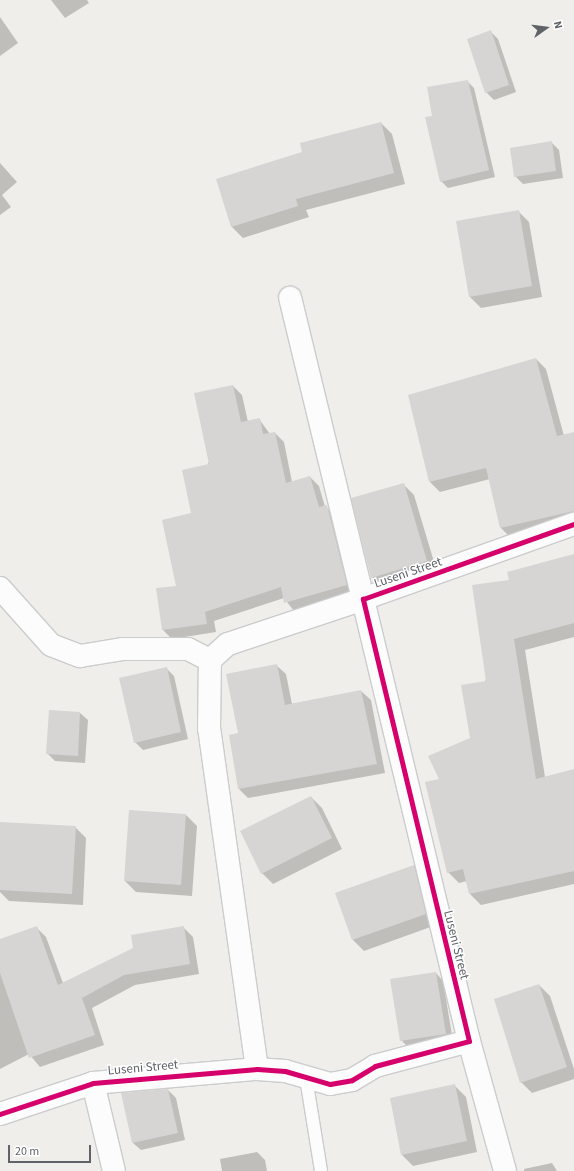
<!DOCTYPE html>
<style>
body{margin:0}
#map{position:relative;width:574px;height:1171px;overflow:hidden;background:#efeeea;font-family:"Source Sans 3",sans-serif}
div>[style]{position:absolute}
.shadow>*{inset:0;background:#0003}
.building>*{inset:0;background:#d6d5d3}
.roads{filter:drop-shadow(1px 0 #cbcccc) drop-shadow(-1px 0 #cbcccc) drop-shadow(0 1px #cbcccc) drop-shadow(0 -1px #cbcccc)}
.service>*{height:12px;margin:-6px;padding:0 6px;transform-origin:6px;border-radius:6px;background:#fdfcfc}
.minor>*{height:22px;margin:-11px;padding:0 11px;transform-origin:11px;border-radius:11px;background:#fdfcfc}
.cycleway>*{height:5px;margin:-2.5px;padding:0 2.5px;transform-origin:2.5px;border-radius:2.5px;background:#d6006c}
span{translate:-50% -50%;white-space:nowrap;text-align:center;line-height:1.15;-webkit-text-stroke:3px #fff;paint-order:stroke}
.street-label{font-size:13px;color:#5f6368}
.north{position:absolute;left:526px;top:8px;width:40px;height:40px;-webkit-text-stroke:3px #fff;paint-order:stroke;rotate:76deg;font-size:11px;font-weight:700;line-height:16px;text-align:center;color:#5f6368}
.north::after{content:'';display:block;margin:auto;width:14px;height:18px;background:#5f6368;clip-path:polygon(50% 0,100% 100%,50% 72%,0 100%)}
.scale{position:absolute;left:8px;top:1145px;width:83px;height:18px;box-sizing:border-box;border:2px solid #5f6368;border-top:0;padding-left:5px;font-size:12px;line-height:14px;white-space:nowrap;color:#5f6368;-webkit-text-stroke:3px #fff;paint-order:stroke}
</style>
<div id="map">
<div class="shadow">
<i style="clip-path:polygon(51px 0,87px 0,89px 3px,65px 18px)"></i>
<i style="clip-path:polygon(0 17px,18px 43px,0 56px)"></i>
<i style="clip-path:polygon(491px 32px,498px 39px,516px 92px,494px 100px,486px 92px)"></i>
<i style="clip-path:polygon(467px 81px,474px 88px,495px 177px,448px 188px,441px 181px,433px 116px)"></i>
<i style="clip-path:polygon(381px 123px,392px 134px,405px 184px,306px 210px,309px 217px,243px 238px,232px 227px,217px 180px,304px 153px)"></i>
<i style="clip-path:polygon(551px 142px,559px 150px,563px 178px,523px 184px,515px 176px)"></i>
<i style="clip-path:polygon(0 163px,17px 182px,2px 195px,11px 207px,0 215px)"></i>
<i style="clip-path:polygon(518px 211px,529px 222px,542px 297px,481px 308px,470px 297px,457px 222px)"></i>
<i style="clip-path:polygon(536px 359px,546px 369px,564px 436px,574px 433px,574px 523px,511px 538px,501px 528px,490px 479px,440px 492px,430px 482px,409px 396px)"></i>
<i style="clip-path:polygon(233px 386px,242px 395px,248px 422px,259px 419px,270px 434px,275px 433px,284px 442px,292px 482px,310px 477px,319px 486px,325px 507px,336px 515px,355px 594px,294px 611px,284px 598px,214px 621px,216px 632px,172px 639px,163px 630px,177px 586px,192px 514px)"></i>
<i style="clip-path:polygon(403px 484px,414px 495px,437px 572px,383px 589px,372px 578px)"></i>
<i style="clip-path:polygon(574px 555px,574px 637px,525px 650px,545px 777px,574px 770px,574px 884px,481px 905px,470px 894px,467px 881px,459px 883px,448px 872px,440px 780px,471px 739px,510px 581px)"></i>
<i style="clip-path:polygon(276px 665px,286px 674px,292px 704px,361px 691px,371px 700px,385px 773px,248px 798px,239px 789px,240px 734px)"></i>
<i style="clip-path:polygon(166px 668px,174px 676px,188px 739px,143px 750px,135px 742px)"></i>
<i style="clip-path:polygon(50px 711px,80px 713px,88px 720px,85px 763px,55px 761px,47px 753px)"></i>
<i style="clip-path:polygon(311px 797px,322px 808px,342px 849px,273px 884px,262px 873px)"></i>
<i style="clip-path:polygon(186px 815px,197px 826px,192px 896px,136px 892px,125px 881px)"></i>
<i style="clip-path:polygon(75px 827px,86px 838px,83px 905px,9px 901px,0 892px,0 846px)"></i>
<i style="clip-path:polygon(414px 866px,425px 877px,436px 925px,364px 951px,353px 940px,336px 893px)"></i>
<i style="clip-path:polygon(36px 927px,46px 937px,63px 983px,183px 927px,193px 937px,199px 974px,135px 985px,92px 1008px,104px 1045px,40px 1067px,29px 1054px,0 1069px,0 940px)"></i>
<i style="clip-path:polygon(436px 973px,443px 981px,453px 1041px,409px 1048px,401px 1040px)"></i>
<i style="clip-path:polygon(539px 985px,550px 996px,574px 1069px,574px 1079px,532px 1093px,521px 1082px)"></i>
<i style="clip-path:polygon(455px 1086px,466px 1097px,477px 1152px,413px 1166px,402px 1155px)"></i>
<i style="clip-path:polygon(168px 1090px,176px 1098px,185px 1140px,141px 1150px,133px 1143px,123px 1094px)"></i>
<i style="clip-path:polygon(257px 1152px,265px 1160px,267px 1171px,222px 1171px,220px 1159px)"></i>
<i style="clip-path:polygon(552px 1163px,557px 1171px,524px 1171px,524px 1169px)"></i>
</div>
<div class="building">
<i style="clip-path:polygon(491px 30px,509px 85px,485px 93px,467px 39px)"></i>
<i style="clip-path:polygon(468px 80px,489px 170px,440px 182px,425px 117px,432px 116px,427px 87px)"></i>
<i style="clip-path:polygon(381px 122px,394px 173px,296px 199px,298px 206px,231px 227px,216px 179px,302px 152px,300px 143px)"></i>
<i style="clip-path:polygon(552px 141px,556px 171px,514px 177px,510px 148px)"></i>
<i style="clip-path:polygon(519px 210px,532px 286px,469px 297px,456px 221px)"></i>
<i style="clip-path:polygon(536px 358px,557px 436px,574px 432px,574px 511px,500px 528px,486px 468px,429px 482px,408px 395px)"></i>
<i style="clip-path:polygon(233px 385px,241px 422px,260px 418px,263px 434px,275px 432px,286px 483px,310px 476px,319px 507px,327px 505px,347px 585px,284px 603px,281px 587px,205px 612px,207px 624px,162px 630px,156px 588px,176px 586px,162px 520px,191px 513px,182px 470px,209px 464px,194px 393px)"></i>
<i style="clip-path:polygon(404px 483px,427px 561px,371px 578px,351px 498px)"></i>
<i style="clip-path:polygon(574px 554px,574px 623px,514px 639px,536px 779px,574px 769px,574px 871px,469px 894px,463px 869px,447px 873px,425px 782px,439px 779px,428px 756px,470px 738px,461px 685px,486px 681px,472px 585px,509px 580px,507px 572px)"></i>
<i style="clip-path:polygon(277px 664px,285px 705px,361px 690px,377px 764px,238px 789px,229px 735px,238px 733px,226px 674px)"></i>
<i style="clip-path:polygon(167px 667px,181px 732px,134px 743px,119px 678px)"></i>
<i style="clip-path:polygon(49px 710px,80px 712px,78px 756px,46px 754px)"></i>
<i style="clip-path:polygon(311px 796px,332px 838px,261px 874px,240px 831px)"></i>
<i style="clip-path:polygon(129px 810px,186px 814px,181px 885px,124px 881px)"></i>
<i style="clip-path:polygon(0 822px,76px 826px,72px 894px,0 890px)"></i>
<i style="clip-path:polygon(414px 865px,426px 914px,352px 940px,335px 893px)"></i>
<i style="clip-path:polygon(37px 926px,58px 985px,133px 948px,131px 935px,184px 926px,190px 964px,124px 975px,82px 998px,95px 1035px,29px 1058px,0 973px,0 939px)"></i>
<i style="clip-path:polygon(436px 972px,446px 1034px,400px 1041px,390px 979px)"></i>
<i style="clip-path:polygon(539px 984px,567px 1067px,520px 1083px,494px 999px)"></i>
<i style="clip-path:polygon(455px 1084px,467px 1141px,401px 1155px,390px 1098px)"></i>
<i style="clip-path:polygon(168px 1089px,178px 1133px,132px 1143px,121px 1093px)"></i>
</div>
<div class="roads">
<div class="service">
<i style="left:306px;top:1078px;width:94px;rotate:80.8deg"></i>
</div>
<div class="minor">
<i style="left:0;top:588px;width:76px;rotate:48.2deg"></i>
<i style="left:51px;top:645px;width:31px;rotate:21deg"></i>
<i style="left:80px;top:656px;width:44px;rotate:-9.2deg"></i>
<i style="left:123px;top:649px;width:65px"></i>
<i style="left:188px;top:649px;width:25px;rotate:27deg"></i>
<i style="left:469px;top:1041px;width:135px;rotate:74.5deg"></i>
<i style="left:257px;top:1069px;width:343px;rotate:-98deg"></i>
<i style="left:209px;top:729px;width:69px;rotate:-89.2deg"></i>
<i style="left:210px;top:660px;width:24px;rotate:-42deg"></i>
<i style="left:228px;top:644px;width:142px;rotate:-18.4deg"></i>
<i style="left:363px;top:599px;width:310px;rotate:-103.6deg"></i>
<i style="left:93px;top:1083px;width:90px;rotate:76.6deg"></i>
<i style="left:0;top:1114px;width:98px;rotate:-18.4deg"></i>
<i style="left:93px;top:1083px;width:165px;rotate:-4.9deg"></i>
<i style="left:257px;top:1069px;width:28px;rotate:4deg"></i>
<i style="left:285px;top:1071px;width:47px;rotate:16.1deg"></i>
<i style="left:330px;top:1084px;width:22px;rotate:-10deg"></i>
<i style="left:352px;top:1080px;width:27px;rotate:-31deg"></i>
<i style="left:375px;top:1066px;width:97px;rotate:-14.9deg"></i>
<i style="left:469px;top:1041px;width:455px;rotate:-103.5deg"></i>
<i style="left:363px;top:599px;width:224px;rotate:-19.6deg"></i>
</div>
</div>
<div class="cycleway">
<i style="left:0;top:1114px;width:98px;rotate:-18.4deg"></i>
<i style="left:93px;top:1083px;width:165px;rotate:-4.9deg"></i>
<i style="left:257px;top:1069px;width:28px;rotate:4deg"></i>
<i style="left:285px;top:1071px;width:47px;rotate:16.1deg"></i>
<i style="left:330px;top:1084px;width:22px;rotate:-10deg"></i>
<i style="left:352px;top:1080px;width:27px;rotate:-31deg"></i>
<i style="left:375px;top:1066px;width:97px;rotate:-14.9deg"></i>
<i style="left:469px;top:1041px;width:455px;rotate:-103.5deg"></i>
<i style="left:363px;top:599px;width:224px;rotate:-19.6deg"></i>
</div>
<div class="street-label">
<span style="left:408px;top:573px;rotate:-19deg">Luseni Street</span>
<span style="left:456px;top:945px;rotate:76deg">Luseni Street</span>
<span style="left:143px;top:1068px;rotate:-5deg">Luseni Street</span>
</div>
<div class="north">N</div>
<div class="scale">20 m</div>
</div>
